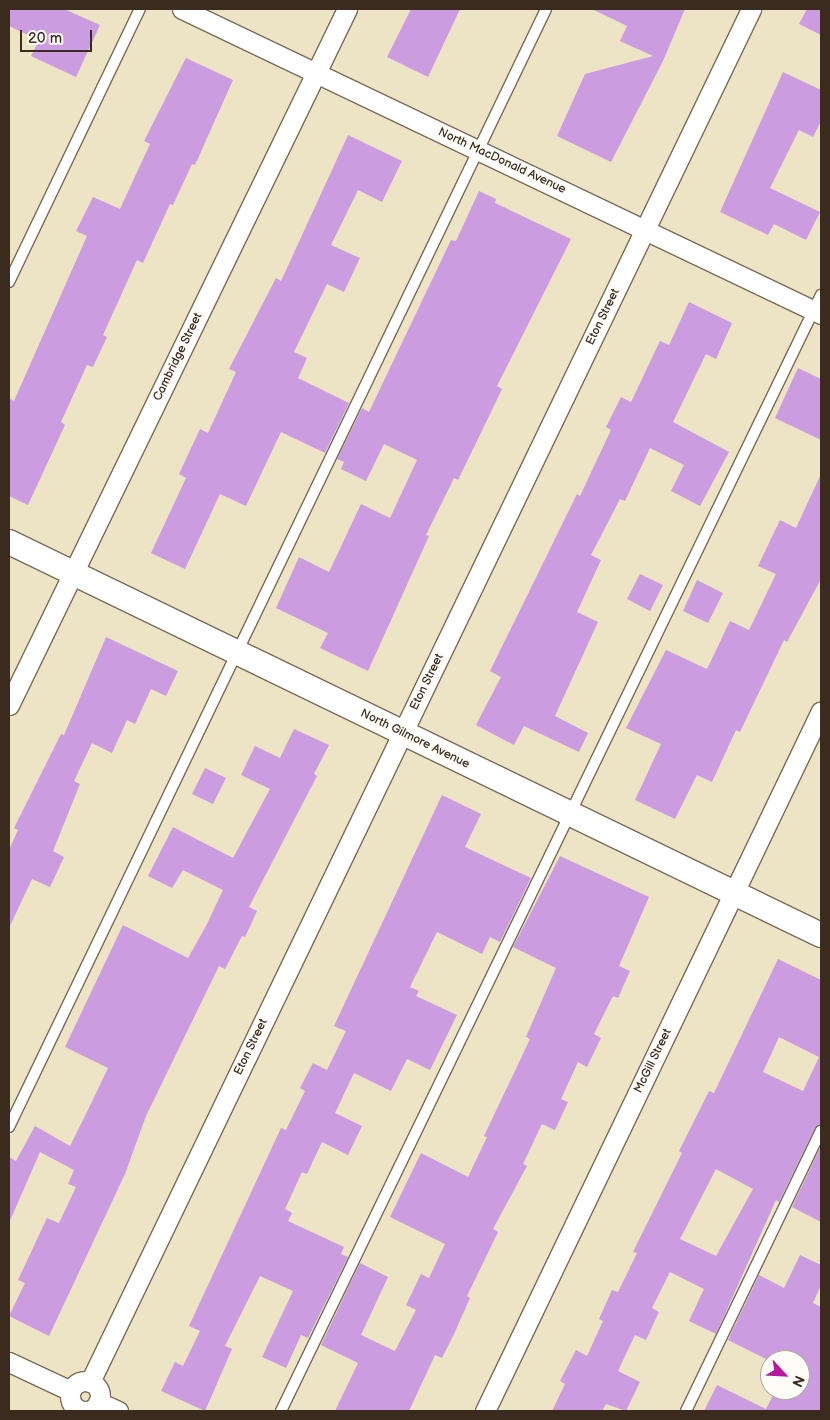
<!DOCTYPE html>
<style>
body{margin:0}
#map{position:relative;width:830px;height:1420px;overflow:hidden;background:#ede4c5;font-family:"Balsamiq Sans",sans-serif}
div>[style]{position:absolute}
.building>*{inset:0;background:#cb9cdf}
.roads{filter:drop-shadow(1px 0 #796b58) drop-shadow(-1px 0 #796b58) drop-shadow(0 1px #796b58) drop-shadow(0 -1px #796b58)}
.service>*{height:10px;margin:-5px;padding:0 5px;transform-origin:5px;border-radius:5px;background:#fff}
.minor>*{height:19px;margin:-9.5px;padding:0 9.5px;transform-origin:9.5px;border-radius:9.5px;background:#fff}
.minor>.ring{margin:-9.5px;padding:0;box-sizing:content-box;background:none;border:19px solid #fff;border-radius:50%}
.tertiary>*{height:24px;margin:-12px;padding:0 12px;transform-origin:12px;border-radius:12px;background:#fff}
span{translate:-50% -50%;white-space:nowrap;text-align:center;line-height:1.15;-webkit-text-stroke:4px #fdfcf7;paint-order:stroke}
.street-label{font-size:12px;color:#3b2a1e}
.frame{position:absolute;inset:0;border:10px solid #3b2a1e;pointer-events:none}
.north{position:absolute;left:760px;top:1350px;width:50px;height:50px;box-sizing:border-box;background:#fdfcf7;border:1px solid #afa8a0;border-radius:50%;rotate:115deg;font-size:14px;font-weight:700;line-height:20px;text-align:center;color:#3b2a1e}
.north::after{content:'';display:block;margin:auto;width:18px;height:22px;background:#b5179e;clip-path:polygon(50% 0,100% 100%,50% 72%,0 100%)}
.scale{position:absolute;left:20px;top:30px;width:72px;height:22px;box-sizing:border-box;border:2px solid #3b2a1e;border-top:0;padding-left:6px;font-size:15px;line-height:18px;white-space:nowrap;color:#3b2a1e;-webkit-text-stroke:4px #fdfcf7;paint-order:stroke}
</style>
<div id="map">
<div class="building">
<i style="clip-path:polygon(9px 9px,64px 9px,100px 25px,76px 77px,31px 56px,39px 40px,9px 26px)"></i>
<i style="clip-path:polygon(411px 9px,460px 9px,428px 77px,387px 57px)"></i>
<i style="clip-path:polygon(592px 9px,685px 9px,663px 61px,611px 162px,557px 136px,585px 74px,653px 56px,620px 41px,627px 26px)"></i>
<i style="clip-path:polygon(807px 9px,821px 9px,821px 35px,799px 24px)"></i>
<i style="clip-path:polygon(186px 58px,233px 80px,195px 165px,192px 164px,173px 205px,170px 204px,143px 263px,137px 260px,103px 335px,107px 337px,93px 367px,87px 365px,61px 422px,65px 425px,28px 505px,9px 496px,9px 398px,14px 401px,87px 236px,76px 231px,93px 197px,120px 209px,150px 144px,144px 141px)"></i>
<i style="clip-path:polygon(783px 72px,821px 90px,821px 121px,813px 137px,799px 130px,770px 188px,820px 212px,806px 240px,774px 224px,768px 235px,720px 212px)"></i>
<i style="clip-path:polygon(348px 135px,402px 161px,382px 202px,358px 190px,331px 245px,360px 258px,344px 292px,327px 284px,294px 352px,307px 358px,298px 378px,349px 403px,325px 453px,281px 432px,246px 506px,220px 494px,185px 569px,151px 553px,186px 478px,179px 474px,200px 429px,208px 433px,236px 372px,229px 369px,276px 278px,281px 281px)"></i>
<i style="clip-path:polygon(479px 191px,496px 199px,495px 203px,571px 239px,497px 386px,502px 389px,477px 441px,458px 480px,454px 478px,426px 535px,429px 536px,368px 671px,320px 648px,328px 633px,276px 608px,299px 557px,329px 572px,361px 504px,390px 518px,417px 460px,384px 444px,366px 481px,341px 469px,344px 462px,337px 459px,362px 408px,369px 412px,451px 240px,456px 241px)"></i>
<i style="clip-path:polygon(689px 302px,732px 323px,716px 359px,706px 354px,673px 422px,729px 452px,700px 506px,671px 491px,684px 465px,650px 448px,625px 501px,620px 499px,591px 555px,601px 560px,577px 612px,598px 622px,555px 716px,588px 733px,579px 752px,524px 726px,514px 745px,476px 725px,501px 677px,490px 671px,577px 494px,580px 496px,611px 430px,606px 427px,621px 397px,631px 402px,660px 341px,669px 345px)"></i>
<i style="clip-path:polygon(798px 368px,821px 379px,821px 440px,775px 418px)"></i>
<i style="clip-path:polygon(821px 474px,821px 579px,787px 642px,784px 640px,740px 732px,736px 730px,712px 782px,697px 775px,675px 819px,635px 800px,661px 744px,626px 728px,666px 650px,707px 669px,730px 621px,749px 630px,776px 574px,758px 566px,780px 520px,796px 528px)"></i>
<i style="clip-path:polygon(640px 574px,663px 585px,650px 611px,627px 599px)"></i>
<i style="clip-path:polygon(697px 580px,723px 593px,708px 623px,683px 611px)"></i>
<i style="clip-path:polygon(106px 637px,178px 671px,166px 696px,151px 689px,135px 724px,127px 720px,112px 753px,92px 743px,74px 781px,80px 784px,53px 851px,64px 857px,50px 887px,32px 879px,9px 928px,9px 850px,18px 830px,14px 828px,61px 734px,64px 735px)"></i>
<i style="clip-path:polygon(294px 729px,329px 745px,314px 774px,317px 776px,249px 907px,257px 911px,245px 937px,242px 936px,225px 969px,219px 966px,146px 1116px,125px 1174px,49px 1336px,9px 1316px,25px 1283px,18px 1280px,47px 1218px,59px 1223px,76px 1187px,68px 1184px,74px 1170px,40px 1152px,9px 1223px,9px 1157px,16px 1161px,35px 1126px,70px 1146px,85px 1116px,108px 1068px,65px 1047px,123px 925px,188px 958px,206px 926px,223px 890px,183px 870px,172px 888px,148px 876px,173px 827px,233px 858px,270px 789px,241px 775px,255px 746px,280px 758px)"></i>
<i style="clip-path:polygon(205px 768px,226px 778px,213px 804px,192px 794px)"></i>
<i style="clip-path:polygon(442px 795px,481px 814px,465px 847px,531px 878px,500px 942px,490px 937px,482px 954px,437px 932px,410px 987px,419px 991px,416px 996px,457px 1015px,430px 1070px,407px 1059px,391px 1091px,354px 1073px,335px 1113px,362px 1126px,348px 1155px,322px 1142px,307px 1174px,302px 1172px,285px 1209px,292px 1213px,288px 1221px,344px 1247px,341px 1254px,348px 1257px,308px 1338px,301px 1335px,286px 1368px,262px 1357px,293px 1291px,260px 1276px,225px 1346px,232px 1349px,205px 1411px,161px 1391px,175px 1362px,183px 1366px,200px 1331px,189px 1326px,281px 1128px,286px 1130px,305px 1091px,300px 1088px,313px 1063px,327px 1070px,346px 1031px,334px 1026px)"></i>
<i style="clip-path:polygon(560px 856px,649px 897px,619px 966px,630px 971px,618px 998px,613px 996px,594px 1034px,601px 1038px,587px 1067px,578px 1062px,561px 1099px,568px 1102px,555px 1130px,542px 1124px,523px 1164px,527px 1166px,493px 1229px,498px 1232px,467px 1296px,470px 1298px,454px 1334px,442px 1358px,435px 1355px,409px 1411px,335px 1411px,358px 1363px,321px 1345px,360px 1263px,388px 1277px,361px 1335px,395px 1351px,416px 1310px,406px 1305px,421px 1274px,429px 1278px,445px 1244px,390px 1217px,421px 1153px,468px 1177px,487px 1137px,484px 1136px,530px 1039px,526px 1037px,556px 968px,513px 947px)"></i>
<i style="clip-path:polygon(evenodd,778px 959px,821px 980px,821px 1124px,815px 1128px,779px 1202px,776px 1200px,716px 1334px,689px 1321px,704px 1289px,670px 1272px,652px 1308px,659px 1312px,646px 1340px,635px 1335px,618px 1371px,640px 1382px,626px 1411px,606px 1404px,602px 1411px,552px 1411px,565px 1384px,560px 1381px,576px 1350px,587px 1356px,603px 1321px,599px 1319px,612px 1290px,618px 1292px,637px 1253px,633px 1252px,682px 1153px,679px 1151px,709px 1091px,714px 1093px,778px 959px,779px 1037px,819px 1057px,803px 1091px,763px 1072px,779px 1037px,778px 959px,716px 1169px,753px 1189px,716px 1256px,680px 1239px,716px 1169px)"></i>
<i style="clip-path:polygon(821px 1146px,821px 1222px,792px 1207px)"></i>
<i style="clip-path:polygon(800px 1255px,821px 1265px,821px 1285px,813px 1303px,821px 1307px,821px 1411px,704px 1411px,717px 1385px,766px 1409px,776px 1390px,800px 1390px,800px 1360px,768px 1360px,728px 1340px,759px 1275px,784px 1288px)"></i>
</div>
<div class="roads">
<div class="service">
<i style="left:9px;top:282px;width:303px;rotate:-64.4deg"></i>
<i style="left:9px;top:1127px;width:1240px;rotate:-64.34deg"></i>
<i style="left:281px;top:1411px;width:1240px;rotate:-64.18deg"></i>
<i style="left:686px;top:1411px;width:311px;rotate:-64.3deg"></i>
</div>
<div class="minor">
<i style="left:182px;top:9px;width:708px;rotate:25.52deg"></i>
<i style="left:9px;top:705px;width:774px;rotate:-64.1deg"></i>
<i style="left:9px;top:1362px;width:68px;rotate:25.1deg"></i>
<i class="ring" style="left:70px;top:1381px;width:11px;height:11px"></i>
<i style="left:90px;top:1382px;width:1524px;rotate:-64.29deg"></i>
<i style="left:98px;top:1402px;width:22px;rotate:24deg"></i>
<i style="left:485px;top:1411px;width:776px;rotate:-64.36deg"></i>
</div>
<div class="tertiary">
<i style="left:9px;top:542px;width:902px;rotate:25.83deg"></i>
</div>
</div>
<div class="street-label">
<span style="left:502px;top:161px;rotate:25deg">North MacDonald Avenue</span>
<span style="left:603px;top:317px;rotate:-64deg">Eton Street</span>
<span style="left:178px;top:357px;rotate:-64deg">Cambridge Street</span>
<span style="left:427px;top:682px;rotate:-64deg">Eton Street</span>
<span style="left:415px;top:739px;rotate:26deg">North Gilmore Avenue</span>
<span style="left:251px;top:1047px;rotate:-64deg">Eton Street</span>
<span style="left:653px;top:1061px;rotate:-64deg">McGill Street</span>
</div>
<div class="frame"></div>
<div class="north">N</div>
<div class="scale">20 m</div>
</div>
